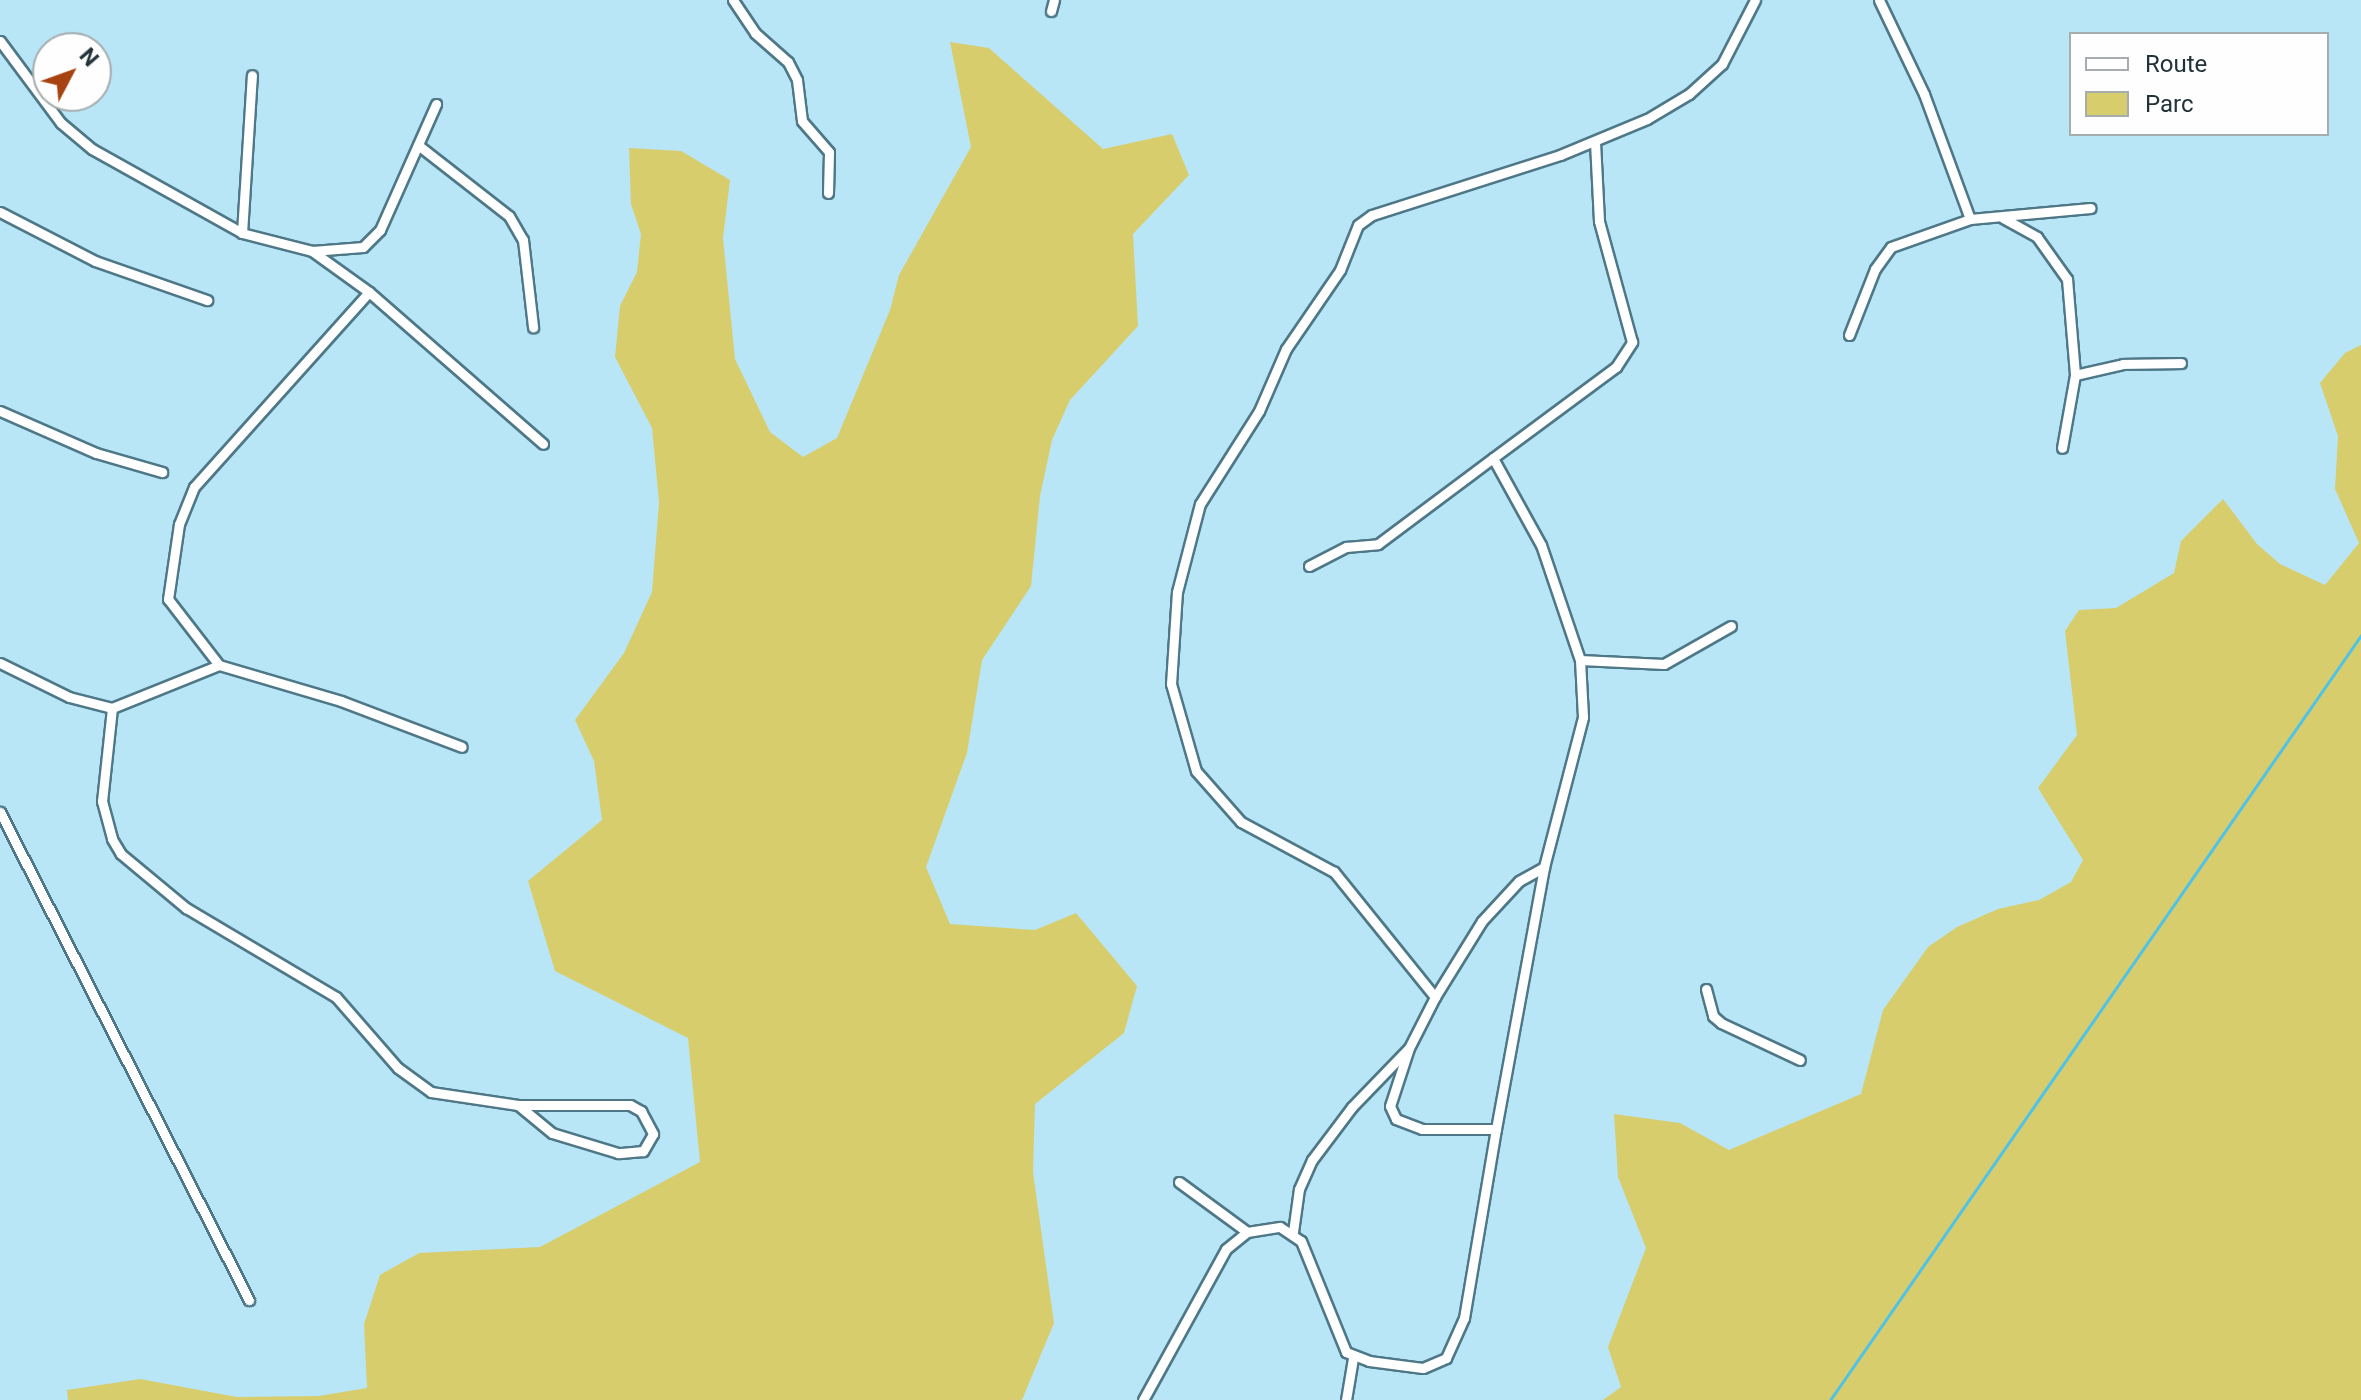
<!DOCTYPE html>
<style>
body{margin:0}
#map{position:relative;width:2361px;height:1400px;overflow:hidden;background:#b9e6f7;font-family:Roboto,sans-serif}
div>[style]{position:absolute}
.green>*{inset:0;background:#d8cd6c}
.stream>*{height:3px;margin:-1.5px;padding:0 1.5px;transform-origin:1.5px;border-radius:1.5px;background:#4fc3e7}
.roads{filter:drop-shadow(2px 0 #4e7887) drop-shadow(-2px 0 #4e7887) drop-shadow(0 2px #4e7887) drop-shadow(0 -2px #4e7887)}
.minor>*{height:9px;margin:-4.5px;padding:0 4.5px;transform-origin:4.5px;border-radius:4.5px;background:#fff}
span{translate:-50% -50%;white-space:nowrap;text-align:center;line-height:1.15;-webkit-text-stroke:6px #fefefe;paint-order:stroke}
.legend{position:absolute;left:2069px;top:32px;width:260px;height:104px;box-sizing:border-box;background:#fefefe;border:2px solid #a6adaf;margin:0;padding:10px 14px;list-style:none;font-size:24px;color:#213339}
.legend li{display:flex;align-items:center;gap:16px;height:40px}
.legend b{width:40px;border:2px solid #a6adaf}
.north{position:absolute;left:32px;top:32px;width:80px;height:80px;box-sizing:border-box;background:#fefefe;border:2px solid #a6adaf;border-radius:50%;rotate:49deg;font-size:22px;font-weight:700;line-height:32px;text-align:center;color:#213339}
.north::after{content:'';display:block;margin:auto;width:28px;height:36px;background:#a74310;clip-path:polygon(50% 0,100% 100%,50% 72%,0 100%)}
</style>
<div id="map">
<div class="green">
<i style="clip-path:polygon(950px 42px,989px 48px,1103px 149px,1172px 134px,1189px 175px,1133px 234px,1138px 326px,1070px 400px,1052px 440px,1040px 496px,1031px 586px,982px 660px,967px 753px,926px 867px,950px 924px,1035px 930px,1076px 913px,1137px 986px,1124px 1033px,1035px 1104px,1033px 1172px,1054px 1323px,1022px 1400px,68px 1400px,67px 1390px,140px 1379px,237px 1397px,319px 1396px,367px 1388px,364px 1324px,380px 1275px,419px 1253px,540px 1247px,700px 1162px,688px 1038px,555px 971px,528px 881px,602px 820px,594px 761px,575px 720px,624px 653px,652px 592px,659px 502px,652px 428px,615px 357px,620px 306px,637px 272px,641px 234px,631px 204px,629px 148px,681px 151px,730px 180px,723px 238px,735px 359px,770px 432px,803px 457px,837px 438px,890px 310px,899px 275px,971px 147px)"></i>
<i style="clip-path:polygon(2361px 345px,2361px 1400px,1603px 1400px,1621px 1387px,1608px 1347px,1646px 1248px,1618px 1177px,1614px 1114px,1680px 1123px,1729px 1150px,1861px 1094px,1883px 1010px,1928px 947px,1957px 927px,1998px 909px,2039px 900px,2071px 882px,2083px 860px,2038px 788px,2077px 735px,2065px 631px,2079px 610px,2116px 608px,2174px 573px,2181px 541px,2223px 499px,2257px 544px,2280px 564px,2325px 585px,2359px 543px,2335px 489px,2338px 436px,2320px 383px,2345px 353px)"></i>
</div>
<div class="stream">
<i style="left:1830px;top:1400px;width:931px;rotate:-55.23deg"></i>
</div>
<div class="roads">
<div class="minor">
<i style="left:733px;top:0;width:40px;rotate:56deg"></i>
<i style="left:755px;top:33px;width:44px;rotate:41.3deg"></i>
<i style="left:788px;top:62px;width:20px;rotate:63deg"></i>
<i style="left:797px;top:80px;width:41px;rotate:83deg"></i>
<i style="left:802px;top:121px;width:41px;rotate:48.9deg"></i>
<i style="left:829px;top:152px;width:41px;rotate:91.4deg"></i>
<i style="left:1051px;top:11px;width:11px;rotate:-75deg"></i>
<i style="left:0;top:41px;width:102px;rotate:53.4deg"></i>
<i style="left:61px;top:123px;width:40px;rotate:40deg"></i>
<i style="left:92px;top:149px;width:172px;rotate:29.2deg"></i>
<i style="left:242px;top:233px;width:72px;rotate:14.4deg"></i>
<i style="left:312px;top:251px;width:51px;rotate:-4.5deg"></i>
<i style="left:363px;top:247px;width:24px;rotate:-45deg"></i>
<i style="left:380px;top:230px;width:138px;rotate:-66deg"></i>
<i style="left:418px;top:145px;width:115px;rotate:38deg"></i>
<i style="left:509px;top:216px;width:28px;rotate:60deg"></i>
<i style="left:523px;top:240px;width:88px;rotate:83.4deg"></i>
<i style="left:0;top:212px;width:107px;rotate:27.3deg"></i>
<i style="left:95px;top:261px;width:119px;rotate:19.2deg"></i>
<i style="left:2003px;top:218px;width:39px;rotate:29deg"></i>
<i style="left:2037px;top:237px;width:52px;rotate:54.5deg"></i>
<i style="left:2067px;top:279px;width:96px;rotate:85.2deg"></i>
<i style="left:2075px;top:375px;width:74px;rotate:100.1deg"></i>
<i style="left:1970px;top:219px;width:121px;rotate:-5.2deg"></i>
<i style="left:242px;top:233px;width:158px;rotate:-86.4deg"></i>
<i style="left:312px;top:251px;width:70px;rotate:35.7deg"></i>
<i style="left:369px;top:292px;width:231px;rotate:41.1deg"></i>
<i style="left:369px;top:292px;width:262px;rotate:131.9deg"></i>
<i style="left:194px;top:487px;width:40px;rotate:112deg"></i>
<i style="left:179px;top:524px;width:76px;rotate:98.3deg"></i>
<i style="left:168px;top:599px;width:83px;rotate:52.3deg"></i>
<i style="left:219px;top:665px;width:127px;rotate:16.4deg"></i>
<i style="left:341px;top:701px;width:129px;rotate:20.8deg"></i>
<i style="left:1849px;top:335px;width:71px;rotate:-68.5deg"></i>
<i style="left:1875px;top:269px;width:27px;rotate:-54deg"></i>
<i style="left:1891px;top:247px;width:84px;rotate:-19.5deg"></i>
<i style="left:1970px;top:219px;width:133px;rotate:-110.2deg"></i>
<i style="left:1924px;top:94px;width:104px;rotate:-115.6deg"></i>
<i style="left:2075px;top:375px;width:49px;rotate:-12.9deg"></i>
<i style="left:2123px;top:364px;width:58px;rotate:-1deg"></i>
<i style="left:0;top:411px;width:105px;rotate:23.6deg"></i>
<i style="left:96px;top:453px;width:69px;rotate:16.1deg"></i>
<i style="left:1309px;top:566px;width:42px;rotate:-27.2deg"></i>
<i style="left:1346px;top:547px;width:32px;rotate:-5deg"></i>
<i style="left:1378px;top:544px;width:144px;rotate:-36.8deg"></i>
<i style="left:1580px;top:660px;width:84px;rotate:2.7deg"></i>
<i style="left:1664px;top:664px;width:77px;rotate:-29.6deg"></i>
<i style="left:0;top:663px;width:77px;rotate:26.2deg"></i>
<i style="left:69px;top:697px;width:44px;rotate:14.3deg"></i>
<i style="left:112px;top:708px;width:115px;rotate:-21.9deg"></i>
<i style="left:112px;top:708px;width:94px;rotate:96.1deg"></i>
<i style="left:102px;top:801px;width:39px;rotate:75deg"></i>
<i style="left:112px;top:839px;width:17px;rotate:59deg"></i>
<i style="left:121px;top:854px;width:85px;rotate:39.7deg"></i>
<i style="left:186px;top:908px;width:174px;rotate:30.7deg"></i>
<i style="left:336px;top:997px;width:94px;rotate:48.9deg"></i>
<i style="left:398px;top:1068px;width:41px;rotate:36deg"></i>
<i style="left:431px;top:1092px;width:88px;rotate:8.5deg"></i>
<i style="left:518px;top:1105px;width:112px"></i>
<i style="left:630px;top:1105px;width:13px;rotate:29deg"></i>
<i style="left:641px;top:1111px;width:26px;rotate:62deg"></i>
<i style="left:653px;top:1134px;width:20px;rotate:120deg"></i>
<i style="left:643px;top:1151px;width:25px;rotate:175deg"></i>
<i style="left:618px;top:1153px;width:69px;rotate:-163.1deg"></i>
<i style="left:552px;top:1133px;width:44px;rotate:-140.5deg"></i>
<i style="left:0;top:812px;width:548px;rotate:62.97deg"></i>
<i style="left:1706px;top:989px;width:28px;rotate:75deg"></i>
<i style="left:1713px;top:1016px;width:11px;rotate:41deg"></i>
<i style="left:1721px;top:1023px;width:87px;rotate:25.1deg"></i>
<i style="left:1435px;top:997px;width:89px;rotate:-58.3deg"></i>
<i style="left:1482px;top:921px;width:54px;rotate:-47.2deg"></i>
<i style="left:1519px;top:881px;width:29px;rotate:-29deg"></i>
<i style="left:1496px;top:1129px;width:266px;rotate:-79.6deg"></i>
<i style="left:1544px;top:867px;width:155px;rotate:-75.4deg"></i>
<i style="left:1583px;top:717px;width:57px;rotate:-93deg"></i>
<i style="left:1580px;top:660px;width:121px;rotate:-108.7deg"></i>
<i style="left:1541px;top:545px;width:99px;rotate:-118.9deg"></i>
<i style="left:1493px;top:458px;width:153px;rotate:-36.5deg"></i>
<i style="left:1616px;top:367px;width:30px;rotate:-57deg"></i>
<i style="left:1632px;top:342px;width:125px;rotate:-105.3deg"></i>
<i style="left:1599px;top:221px;width:78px;rotate:-92.9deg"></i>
<i style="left:1179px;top:1182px;width:84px;rotate:36.3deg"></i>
<i style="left:1293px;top:1232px;width:43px;rotate:-82.1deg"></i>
<i style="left:1299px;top:1189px;width:32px;rotate:-66deg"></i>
<i style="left:1312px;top:1160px;width:66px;rotate:-53deg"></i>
<i style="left:1352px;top:1107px;width:79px;rotate:-46deg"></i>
<i style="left:1143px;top:1400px;width:172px;rotate:-61.2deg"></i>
<i style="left:1226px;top:1249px;width:27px;rotate:-39deg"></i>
<i style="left:1247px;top:1232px;width:33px;rotate:-9deg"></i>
<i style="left:1280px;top:1227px;width:25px;rotate:34deg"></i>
<i style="left:1301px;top:1241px;width:120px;rotate:67.9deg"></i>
<i style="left:1346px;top:1352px;width:25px;rotate:21deg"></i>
<i style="left:1369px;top:1361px;width:54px;rotate:7.4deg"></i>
<i style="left:1423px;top:1368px;width:25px;rotate:-23deg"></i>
<i style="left:1446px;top:1358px;width:44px;rotate:-65.8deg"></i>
<i style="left:1464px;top:1318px;width:192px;rotate:-80.4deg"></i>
<i style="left:1496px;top:1129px;width:74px;rotate:180deg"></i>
<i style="left:1422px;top:1129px;width:28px;rotate:-159deg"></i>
<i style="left:1396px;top:1119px;width:14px;rotate:-115deg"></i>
<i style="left:1390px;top:1106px;width:61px;rotate:-71.9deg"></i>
<i style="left:1409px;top:1048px;width:57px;rotate:-63deg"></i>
<i style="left:1435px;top:997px;width:161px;rotate:-128.9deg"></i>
<i style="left:1334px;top:872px;width:106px;rotate:-151.7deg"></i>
<i style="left:1241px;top:822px;width:68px;rotate:-131.4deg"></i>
<i style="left:1196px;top:771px;width:91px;rotate:-106deg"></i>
<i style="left:1171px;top:684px;width:92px;rotate:-86.3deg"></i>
<i style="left:1177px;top:592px;width:91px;rotate:-75.4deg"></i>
<i style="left:1200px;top:504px;width:110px;rotate:-57.6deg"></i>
<i style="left:1259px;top:411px;width:68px;rotate:-66.5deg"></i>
<i style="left:1286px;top:349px;width:96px;rotate:-55.6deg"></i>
<i style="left:1340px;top:270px;width:48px;rotate:-68.2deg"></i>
<i style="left:1358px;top:225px;width:17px;rotate:-36deg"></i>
<i style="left:1372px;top:215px;width:197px;rotate:-17.7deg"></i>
<i style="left:1560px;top:155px;width:94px;rotate:-22.5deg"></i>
<i style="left:1647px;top:119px;width:49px;rotate:-30.8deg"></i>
<i style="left:1689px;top:94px;width:45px;rotate:-42.3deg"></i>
<i style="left:1722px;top:64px;width:72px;rotate:-62.7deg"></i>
<i style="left:1346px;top:1400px;width:43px;rotate:-80.5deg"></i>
</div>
</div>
<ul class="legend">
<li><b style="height:10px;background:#fff"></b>Route</li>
<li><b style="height:22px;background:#d8cd6c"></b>Parc</li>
</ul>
<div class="north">N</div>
</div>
